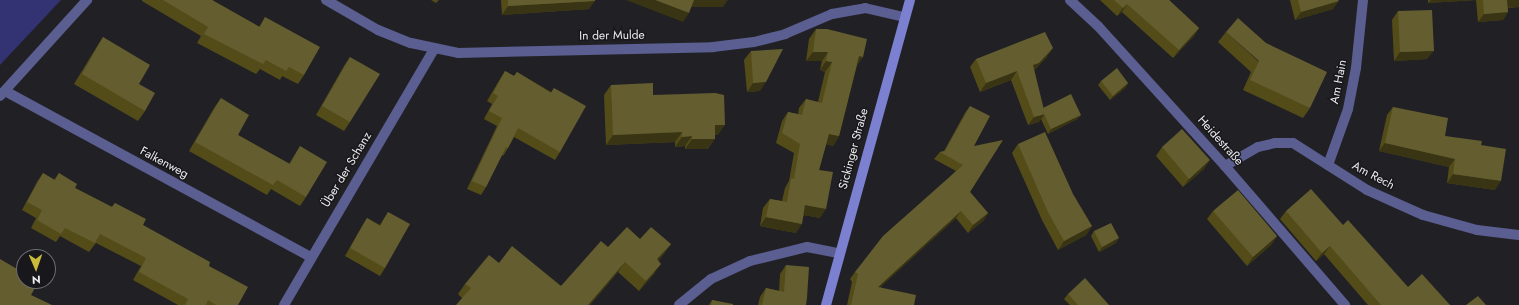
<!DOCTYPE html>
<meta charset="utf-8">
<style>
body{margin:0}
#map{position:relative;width:1519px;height:305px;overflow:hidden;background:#212125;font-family:Jost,sans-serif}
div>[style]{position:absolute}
.green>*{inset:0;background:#333272}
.street>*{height:10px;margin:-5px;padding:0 5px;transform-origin:5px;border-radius:5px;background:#5b5e91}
.secondary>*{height:10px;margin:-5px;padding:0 5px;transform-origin:5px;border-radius:5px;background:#7c80d1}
.wall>*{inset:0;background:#534c18}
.shaded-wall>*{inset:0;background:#383414}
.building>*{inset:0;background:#635d2f}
span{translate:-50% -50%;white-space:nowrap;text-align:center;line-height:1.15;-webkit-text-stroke:3px #18181c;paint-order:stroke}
.street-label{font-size:12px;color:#ededf0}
.north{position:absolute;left:16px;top:249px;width:40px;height:40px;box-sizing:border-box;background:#18181c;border:1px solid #6d6d71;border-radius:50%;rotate:178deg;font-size:11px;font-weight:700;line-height:16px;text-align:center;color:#ededf0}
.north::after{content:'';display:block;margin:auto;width:14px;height:18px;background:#cbba39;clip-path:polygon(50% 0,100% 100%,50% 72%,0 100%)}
</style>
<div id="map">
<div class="green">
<i style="clip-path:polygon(0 0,61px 0,0 65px)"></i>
</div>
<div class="street">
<i style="left:326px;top:0;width:60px;rotate:30deg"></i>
<i style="left:378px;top:30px;width:35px;rotate:22deg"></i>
<i style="left:411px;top:43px;width:48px;rotate:12deg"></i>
<i style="left:458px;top:53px;width:255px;rotate:-1.3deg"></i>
<i style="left:713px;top:47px;width:41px;rotate:-7deg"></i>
<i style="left:754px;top:42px;width:32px;rotate:-14deg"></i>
<i style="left:785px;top:34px;width:51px;rotate:-23.1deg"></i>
<i style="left:832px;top:14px;width:34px;rotate:-10deg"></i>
<i style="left:865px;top:8px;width:40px;rotate:13deg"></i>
<i style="left:1070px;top:0;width:38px;rotate:43deg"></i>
<i style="left:1098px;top:26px;width:189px;rotate:47.8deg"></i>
<i style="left:1225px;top:166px;width:184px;rotate:49.2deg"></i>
<i style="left:5px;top:91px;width:348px;rotate:28.5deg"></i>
<i style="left:0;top:96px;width:130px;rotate:-47.8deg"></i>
<i style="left:1328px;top:165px;width:59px;rotate:-70.3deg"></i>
<i style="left:1348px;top:109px;width:42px;rotate:-79deg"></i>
<i style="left:1356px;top:68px;width:68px;rotate:-84.1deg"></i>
<i style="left:1225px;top:166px;width:38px;rotate:-30deg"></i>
<i style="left:1258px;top:147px;width:17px;rotate:-13deg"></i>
<i style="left:1275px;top:143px;width:18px"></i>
<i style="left:1293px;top:143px;width:88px;rotate:32.4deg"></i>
<i style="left:1367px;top:190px;width:61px;rotate:24.1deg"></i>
<i style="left:1423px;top:215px;width:56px;rotate:15.5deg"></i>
<i style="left:1477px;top:230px;width:42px;rotate:6.8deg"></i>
<i style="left:284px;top:305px;width:297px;rotate:-59.6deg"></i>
<i style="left:679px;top:305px;width:41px;rotate:-39.1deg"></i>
<i style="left:711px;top:279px;width:43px;rotate:-24.8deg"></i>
<i style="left:750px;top:261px;width:59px;rotate:-13.8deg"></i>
<i style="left:807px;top:247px;width:33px;rotate:11deg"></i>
</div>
<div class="secondary">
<i style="left:826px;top:305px;width:316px;rotate:-74.6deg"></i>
</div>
<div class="wall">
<i style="clip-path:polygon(142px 0,212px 0,259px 27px,265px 17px,304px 75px,298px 84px,282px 76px,280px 80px,260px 69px,256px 74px,197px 43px,201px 36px,142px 1px)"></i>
<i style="clip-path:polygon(431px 0,439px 0,436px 3px)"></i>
<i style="clip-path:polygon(501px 0,595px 0,589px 9px,502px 15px)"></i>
<i style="clip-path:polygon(1100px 0,1169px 0,1199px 28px,1194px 36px,1173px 58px,1122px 12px,1117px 16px)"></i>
<i style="clip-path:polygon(1290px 0,1338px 0,1333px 9px,1295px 20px)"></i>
<i style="clip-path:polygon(1428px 0,1519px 0,1519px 7px,1508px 8px,1508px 12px,1503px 20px,1478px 22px,1476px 0,1428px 3px)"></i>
<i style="clip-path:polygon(1398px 11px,1427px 59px,1394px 61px,1392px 20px)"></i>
<i style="clip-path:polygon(816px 29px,863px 57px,857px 65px,839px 136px,833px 146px,826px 144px,819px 170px,820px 218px,804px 215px,796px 233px,760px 226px,763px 208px,770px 199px,782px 201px,785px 188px,789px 181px,794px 153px,776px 143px,782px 121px,788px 112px,798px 114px,799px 108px,806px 99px,818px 102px,825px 72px,820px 70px,822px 61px,806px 61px,809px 39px)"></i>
<i style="clip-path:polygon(1226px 32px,1310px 108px,1303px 118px,1243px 90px,1251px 72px,1218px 42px)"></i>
<i style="clip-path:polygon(103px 37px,139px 84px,145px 111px,138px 121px,74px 84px,96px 48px)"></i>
<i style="clip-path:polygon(751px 51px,760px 91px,747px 92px,744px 60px)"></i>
<i style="clip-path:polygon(350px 57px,350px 122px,344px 131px,316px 115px,344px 66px)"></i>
<i style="clip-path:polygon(1047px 57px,1034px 70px,1043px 108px,1081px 115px,1077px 119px,1048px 134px,1041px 119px,1039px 122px,1028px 125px,1011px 80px,980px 92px,970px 67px,976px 59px)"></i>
<i style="clip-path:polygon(505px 71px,514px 76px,517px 72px,551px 92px,554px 88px,560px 152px,555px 160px,514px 137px,508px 148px,503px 156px,502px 155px,486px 187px,481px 195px,467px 189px,497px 126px,484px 119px,492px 104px,487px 101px,500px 79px)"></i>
<i style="clip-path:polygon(1101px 81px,1128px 83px,1125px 88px,1110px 100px,1098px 85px)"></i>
<i style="clip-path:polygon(611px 85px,653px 95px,718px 135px,715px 135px,708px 149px,685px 149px,685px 146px,675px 147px,675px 142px,606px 145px,604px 95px)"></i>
<i style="clip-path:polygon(221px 98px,238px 135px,289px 164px,300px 146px,306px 197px,300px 206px,271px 189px,267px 195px,189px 151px,214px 108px)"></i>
<i style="clip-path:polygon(970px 106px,974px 146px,970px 192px,988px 213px,983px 221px,968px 233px,956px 218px,880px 287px,914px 305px,847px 305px,852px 282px,850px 279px,855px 272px,956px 171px,934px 159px,940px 152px,944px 151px,965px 113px)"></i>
<i style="clip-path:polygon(1393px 107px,1445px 136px,1481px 145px,1495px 190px,1447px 183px,1449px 167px,1379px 151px,1387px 115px)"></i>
<i style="clip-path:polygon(1018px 144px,1092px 226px,1086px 235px,1058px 250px,1042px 220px,1012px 153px)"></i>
<i style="clip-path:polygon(1162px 147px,1204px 169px,1183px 187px,1156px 156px)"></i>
<i style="clip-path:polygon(43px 173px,54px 180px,59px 173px,75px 188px,112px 207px,115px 203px,143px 225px,209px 266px,238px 305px,178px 305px,133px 280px,141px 266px,96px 243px,89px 252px,60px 236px,56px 242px,31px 228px,36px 218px,22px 210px,37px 182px)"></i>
<i style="clip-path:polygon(1213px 211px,1277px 236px,1271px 245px,1247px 266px,1207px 219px)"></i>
<i style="clip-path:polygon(1286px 211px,1343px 225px,1408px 287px,1450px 305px,1368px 305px,1324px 254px,1316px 261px,1280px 219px)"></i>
<i style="clip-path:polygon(388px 212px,385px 268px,380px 276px,345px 256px,362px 226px,367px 218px,380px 225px)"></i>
<i style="clip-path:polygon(1094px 231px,1116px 243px,1099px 252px,1091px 236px)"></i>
<i style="clip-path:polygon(640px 239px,671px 244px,663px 255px,658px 261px,654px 274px,639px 291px,618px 272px,590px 305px,462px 298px,458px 294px,465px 284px,499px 263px,561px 286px,608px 247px)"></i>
<i style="clip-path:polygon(786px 265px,806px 305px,758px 305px,760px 297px,766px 288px,779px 291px,780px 274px)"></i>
<i style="clip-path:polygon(1068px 294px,1109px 305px,1070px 305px,1064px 299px)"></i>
<i style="clip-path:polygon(712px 300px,733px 305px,709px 305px)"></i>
</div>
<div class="shaded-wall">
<i style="clip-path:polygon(626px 0,655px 0,689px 13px,683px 22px)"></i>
<i style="clip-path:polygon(693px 0,728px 0,723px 7px,688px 7px)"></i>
<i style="clip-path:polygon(1431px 0,1477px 0,1428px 3px)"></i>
<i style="clip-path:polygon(1507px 0,1519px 0,1519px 7px,1502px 8px)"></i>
<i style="clip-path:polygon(595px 1px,589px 9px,502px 15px,508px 6px)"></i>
<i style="clip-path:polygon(1339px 1px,1333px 9px,1295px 20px,1301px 12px)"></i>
<i style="clip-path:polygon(1127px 4px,1122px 12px,1117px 16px,1123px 8px)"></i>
<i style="clip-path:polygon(1508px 12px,1503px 20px,1478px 22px,1484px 14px)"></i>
<i style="clip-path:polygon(1199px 28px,1194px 36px,1173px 58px,1179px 50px)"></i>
<i style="clip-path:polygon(1053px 48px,1047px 57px,1034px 71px,1033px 65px)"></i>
<i style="clip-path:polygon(1434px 51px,1427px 59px,1394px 61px,1400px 52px)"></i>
<i style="clip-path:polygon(813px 52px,828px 52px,822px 61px,806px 61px)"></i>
<i style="clip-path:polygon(859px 56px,863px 57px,856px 66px)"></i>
<i style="clip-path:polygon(826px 61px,832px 62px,825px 72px,820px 70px)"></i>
<i style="clip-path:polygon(1017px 71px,1011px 80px,980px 92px,986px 83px)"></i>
<i style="clip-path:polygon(766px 82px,760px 91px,747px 92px,753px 83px)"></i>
<i style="clip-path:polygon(1128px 83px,1125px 88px,1110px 100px,1113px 96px)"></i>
<i style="clip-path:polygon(1045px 114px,1039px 122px,1028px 125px,1034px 117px)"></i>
<i style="clip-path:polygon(1081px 115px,1077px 119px,1048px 134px,1051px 129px)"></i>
<i style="clip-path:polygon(715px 125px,725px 125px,718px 135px,708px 135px)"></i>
<i style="clip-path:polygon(682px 132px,675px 142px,606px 145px,613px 135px)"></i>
<i style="clip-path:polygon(829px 134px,839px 136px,833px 146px,822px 143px)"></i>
<i style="clip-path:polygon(692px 136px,685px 146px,675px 147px,682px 137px)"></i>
<i style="clip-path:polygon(692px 139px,715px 139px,708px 149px,685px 149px)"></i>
<i style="clip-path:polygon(1385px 143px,1455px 159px,1449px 167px,1379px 151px)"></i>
<i style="clip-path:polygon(1210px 160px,1204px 169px,1183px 187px,1189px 179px)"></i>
<i style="clip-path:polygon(1453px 174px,1501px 181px,1495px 190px,1447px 183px)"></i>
<i style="clip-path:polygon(805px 205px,826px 209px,820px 218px,799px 214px)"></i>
<i style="clip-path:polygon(961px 211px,956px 218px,872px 295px,878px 287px)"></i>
<i style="clip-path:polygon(988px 213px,983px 221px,968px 233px,973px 225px)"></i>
<i style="clip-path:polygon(766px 217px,802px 224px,796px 233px,760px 226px)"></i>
<i style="clip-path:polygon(1092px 226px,1086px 235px,1058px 250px,1064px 241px)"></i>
<i style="clip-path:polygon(1277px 236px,1271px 245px,1247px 266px,1253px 257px)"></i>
<i style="clip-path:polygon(1119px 238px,1116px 243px,1099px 252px,1102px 247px)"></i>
<i style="clip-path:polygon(671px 244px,663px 255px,650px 270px,657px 259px)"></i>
<i style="clip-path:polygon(1330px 246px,1324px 254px,1316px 261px,1322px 253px)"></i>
<i style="clip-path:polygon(625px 262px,618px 272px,590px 305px,588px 305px)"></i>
<i style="clip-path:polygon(661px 264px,654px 274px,639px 291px,646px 281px)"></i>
</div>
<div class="building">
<i style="clip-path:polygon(163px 0,212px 0,260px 27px,265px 17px,320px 47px,304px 75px,289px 67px,286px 71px,266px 60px,263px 64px,204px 34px,208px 27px)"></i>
<i style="clip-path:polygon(508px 0,595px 0,595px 1px,508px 6px)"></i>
<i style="clip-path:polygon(655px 0,694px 0,689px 13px)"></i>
<i style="clip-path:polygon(1114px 0,1169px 0,1199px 28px,1179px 50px,1127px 4px,1123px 8px)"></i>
<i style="clip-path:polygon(1298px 0,1338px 0,1339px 1px,1301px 12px)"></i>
<i style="clip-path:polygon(1483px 0,1509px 0,1507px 0,1508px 12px,1484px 14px)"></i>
<i style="clip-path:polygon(1432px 10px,1434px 51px,1400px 52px,1398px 11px)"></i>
<i style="clip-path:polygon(1238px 18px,1266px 43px,1327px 72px,1310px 108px,1250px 80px,1259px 61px,1226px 32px)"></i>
<i style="clip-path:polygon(816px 29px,827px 29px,867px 39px,863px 57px,859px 56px,839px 136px,829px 134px,819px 170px,833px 172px,826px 209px,805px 205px,802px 224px,766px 217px,770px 199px,787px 202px,791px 178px,794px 179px,800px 144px,782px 133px,788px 112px,802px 115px,806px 99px,822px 103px,832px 62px,826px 61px,828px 52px,813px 52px)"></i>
<i style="clip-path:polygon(1045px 32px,1053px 48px,1039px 63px,1033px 65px,1045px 114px,1034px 117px,1017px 71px,986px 83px,976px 59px)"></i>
<i style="clip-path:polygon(103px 37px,150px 65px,139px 84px,155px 93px,145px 111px,82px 74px)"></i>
<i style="clip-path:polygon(783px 49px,766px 82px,753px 83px,751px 51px)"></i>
<i style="clip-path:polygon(350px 57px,380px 74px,350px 122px,322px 106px)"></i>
<i style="clip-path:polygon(1117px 68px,1128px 83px,1113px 96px,1101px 81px)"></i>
<i style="clip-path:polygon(505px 71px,514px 76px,517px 72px,551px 93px,554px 88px,586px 106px,560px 152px,518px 128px,508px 148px,506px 147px,486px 187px,472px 181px,502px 118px,489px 111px,498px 96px,493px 93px)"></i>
<i style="clip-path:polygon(653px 83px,653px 95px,715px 93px,724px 95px,725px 125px,715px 125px,715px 139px,692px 139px,692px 136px,682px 137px,682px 132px,613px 135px,611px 85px)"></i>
<i style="clip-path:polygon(1071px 94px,1081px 115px,1051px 129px,1044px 114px,1043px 108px)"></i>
<i style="clip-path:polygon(221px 98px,249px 115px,238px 135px,290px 164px,300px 146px,327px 162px,306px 197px,277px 180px,273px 185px,195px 142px)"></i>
<i style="clip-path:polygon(970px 106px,990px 116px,974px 146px,1003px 140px,970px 192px,988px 213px,973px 225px,961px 211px,878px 287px,916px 295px,914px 305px,851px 305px,858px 274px,855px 272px,883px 236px,963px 165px,940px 152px,945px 151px)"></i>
<i style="clip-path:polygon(1393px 107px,1448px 118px,1445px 136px,1482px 141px,1481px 145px,1506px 149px,1501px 181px,1453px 174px,1455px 159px,1385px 143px)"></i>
<i style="clip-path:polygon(1182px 129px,1210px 160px,1189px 179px,1162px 147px)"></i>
<i style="clip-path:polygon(1045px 132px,1073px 194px,1092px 226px,1064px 241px,1048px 212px,1018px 144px)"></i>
<i style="clip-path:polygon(43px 173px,55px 180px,59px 173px,77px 184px,75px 188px,112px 207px,115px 203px,146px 219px,143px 225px,210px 262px,209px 266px,248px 287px,238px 305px,216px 305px,208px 300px,206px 305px,185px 305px,188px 299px,139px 272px,146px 258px,100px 234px,95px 243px,65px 228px,61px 234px,37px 220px,42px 210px,27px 202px)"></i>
<i style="clip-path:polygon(1311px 189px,1343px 225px,1348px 220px,1408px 287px,1422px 274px,1450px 305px,1381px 305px,1330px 246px,1322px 253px,1286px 211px)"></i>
<i style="clip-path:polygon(1238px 190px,1277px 236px,1253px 257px,1213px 211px)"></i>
<i style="clip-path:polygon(388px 212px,410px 224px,385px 268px,350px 248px,367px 218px,380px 226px)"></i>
<i style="clip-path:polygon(1111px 223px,1119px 238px,1102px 247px,1094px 231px)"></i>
<i style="clip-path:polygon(627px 227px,640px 239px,651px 227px,671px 244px,657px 259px,661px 264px,646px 281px,625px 262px,588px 305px,456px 305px,471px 288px,465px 284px,489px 255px,499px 263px,512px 246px,561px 286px,601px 241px,608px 247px)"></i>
<i style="clip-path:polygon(0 259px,24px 273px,24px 281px,39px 281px,31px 295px,52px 305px,0 305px)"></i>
<i style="clip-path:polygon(786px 265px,809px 267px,807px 298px,806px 305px,762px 305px,766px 288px,784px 292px)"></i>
<i style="clip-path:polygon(1085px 278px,1109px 305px,1078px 305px,1068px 294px)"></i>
<i style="clip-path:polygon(1478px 296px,1486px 305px,1466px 305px)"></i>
<i style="clip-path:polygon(712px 300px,733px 304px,733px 305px,711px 305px)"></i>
</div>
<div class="street-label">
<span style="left:612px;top:36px;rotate:-1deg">In der Mulde</span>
<span style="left:1339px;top:82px;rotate:-79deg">Am Hain</span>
<span style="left:1220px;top:141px;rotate:48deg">Heidestraße</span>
<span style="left:854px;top:149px;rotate:-75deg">Sickinger Straße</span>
<span style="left:164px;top:163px;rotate:28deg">Falkenweg</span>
<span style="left:347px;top:170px;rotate:-59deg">Über der Schanz</span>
<span style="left:1373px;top:176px;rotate:28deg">Am Rech</span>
</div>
<div class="north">N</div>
</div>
